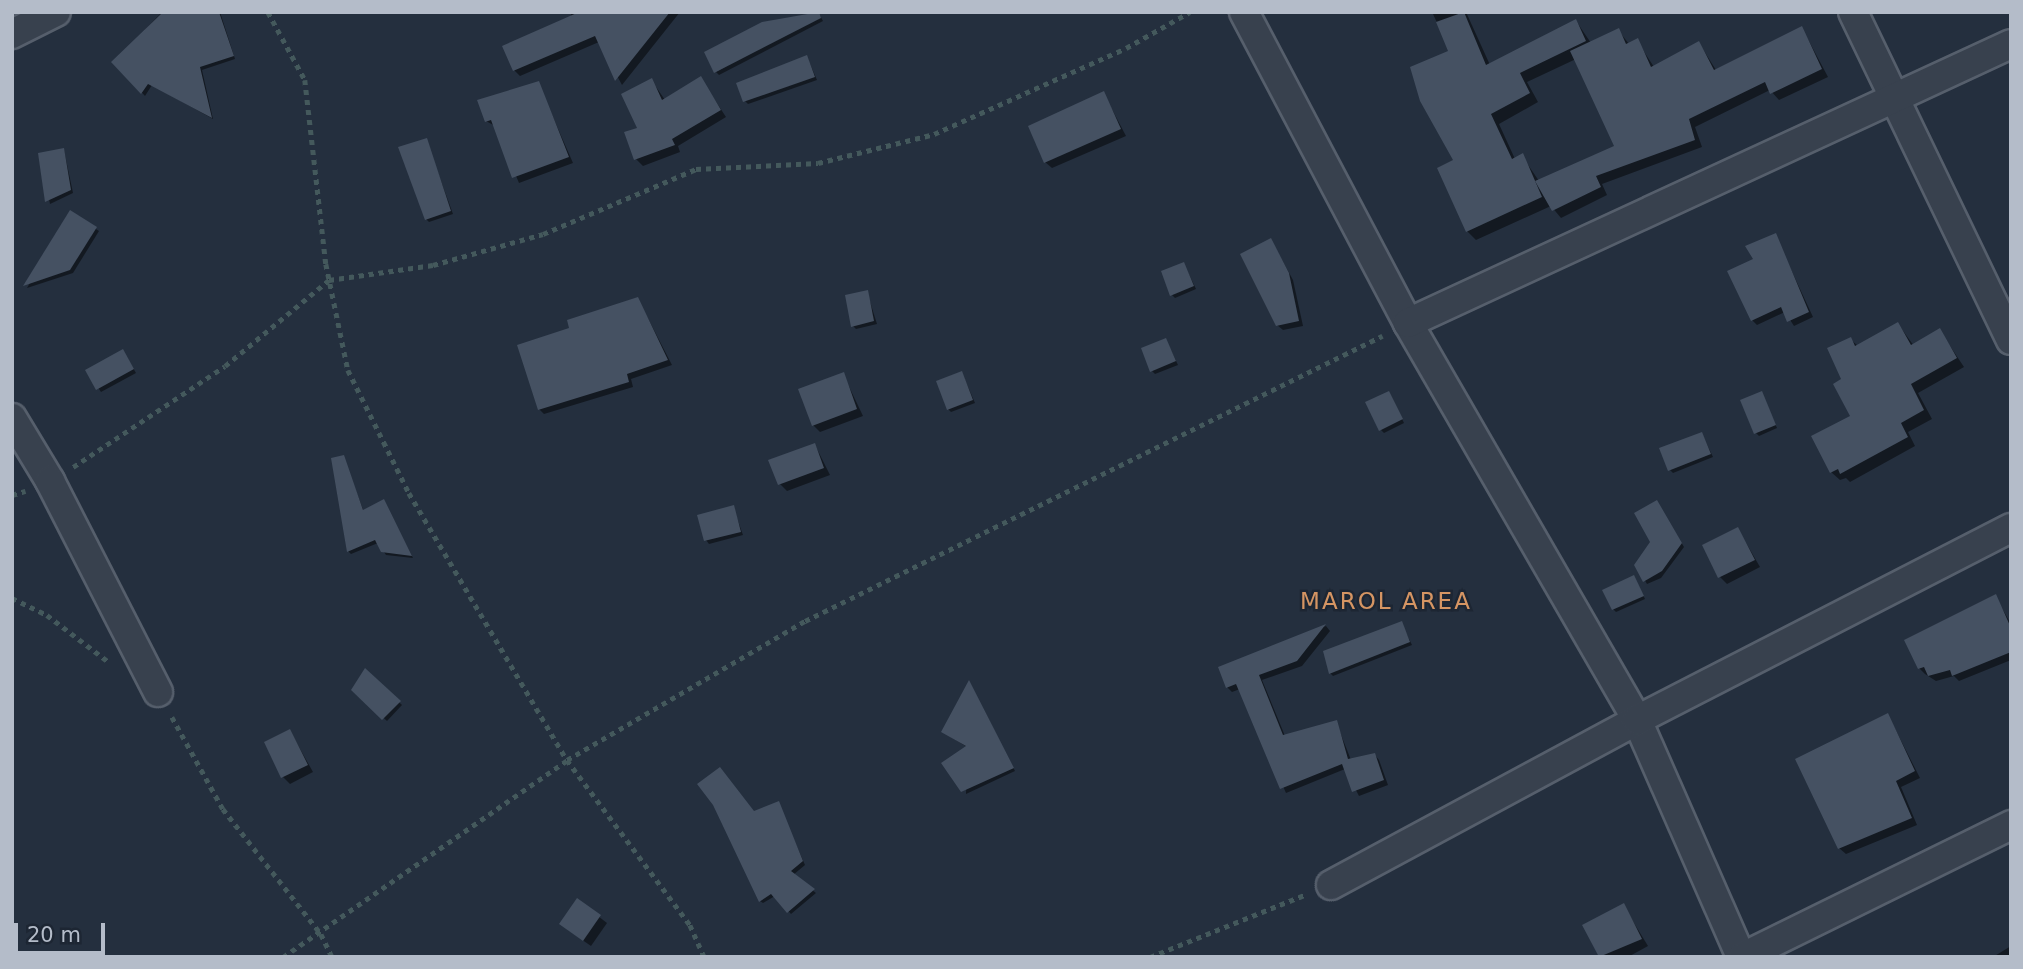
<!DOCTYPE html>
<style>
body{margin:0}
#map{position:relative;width:2023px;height:969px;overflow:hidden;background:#242f3e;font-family:"DejaVu Sans",sans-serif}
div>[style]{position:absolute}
.shadow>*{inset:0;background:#0007}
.building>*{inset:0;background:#455162}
.path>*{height:4.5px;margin-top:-2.25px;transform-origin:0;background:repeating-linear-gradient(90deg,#44595c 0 5px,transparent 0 10px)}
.roads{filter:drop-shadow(2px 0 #565f6c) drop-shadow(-2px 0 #565f6c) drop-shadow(0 2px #565f6c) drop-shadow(0 -2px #565f6c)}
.minor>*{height:28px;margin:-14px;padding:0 14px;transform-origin:14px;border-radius:14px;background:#38414e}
span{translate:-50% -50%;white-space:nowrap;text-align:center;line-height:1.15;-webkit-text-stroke:5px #1d2633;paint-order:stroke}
.neighbourhood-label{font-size:23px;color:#d59563;letter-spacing:2px}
.frame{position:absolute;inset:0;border:14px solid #b4bcc9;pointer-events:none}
.scale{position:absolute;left:14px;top:923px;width:91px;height:32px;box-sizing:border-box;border:4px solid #b4bcc9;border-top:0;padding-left:9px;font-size:21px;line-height:24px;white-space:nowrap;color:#b4bcc9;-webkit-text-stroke:5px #1d2633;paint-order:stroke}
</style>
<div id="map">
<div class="shadow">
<i style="clip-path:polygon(220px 12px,235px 59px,202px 70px,213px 119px,152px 85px,145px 96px,114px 62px,162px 12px)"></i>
<i style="clip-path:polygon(570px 12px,680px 12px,622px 85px,599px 42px,520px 76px,514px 70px,572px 17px)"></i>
<i style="clip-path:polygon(evenodd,1432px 12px,1466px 12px,1490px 65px,1576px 21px,1591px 43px,1618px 30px,1629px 44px,1637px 41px,1654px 67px,1699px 43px,1716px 70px,1802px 28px,1828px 77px,1779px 100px,1770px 90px,1695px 127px,1702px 147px,1602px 184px,1607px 195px,1561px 218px,1551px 206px,1476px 240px,1467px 231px,1455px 161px,1451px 52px,1432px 12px,1576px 59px,1616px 147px,1539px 181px,1522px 156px,1515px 159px,1499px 124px,1538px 102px,1527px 82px,1576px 59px)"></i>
<i style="clip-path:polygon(819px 14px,823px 21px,719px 75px,716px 72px)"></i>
<i style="clip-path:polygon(807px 57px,817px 80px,748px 104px,745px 101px)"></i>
<i style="clip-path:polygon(701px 79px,726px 117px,678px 146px,680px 152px,643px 166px,636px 159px,639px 129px,652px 81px,665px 100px)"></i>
<i style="clip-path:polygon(538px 83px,573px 163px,519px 183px,495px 126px,486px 121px)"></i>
<i style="clip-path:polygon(1104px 94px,1126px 136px,1052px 168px,1045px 162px)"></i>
<i style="clip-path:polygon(426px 140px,453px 214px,429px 222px,426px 219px)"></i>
<i style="clip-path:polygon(64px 150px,73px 193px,50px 204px,40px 154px)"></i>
<i style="clip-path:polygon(71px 213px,99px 231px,73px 273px,27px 288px)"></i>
<i style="clip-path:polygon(1775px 235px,1813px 317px,1794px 326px,1785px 312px,1757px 325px,1752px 320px,1755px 260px)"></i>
<i style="clip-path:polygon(1271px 240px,1293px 280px,1303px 326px,1283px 330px,1277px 325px)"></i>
<i style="clip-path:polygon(1184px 264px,1196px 289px,1175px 298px,1172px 295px)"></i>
<i style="clip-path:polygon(867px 292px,877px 324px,856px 329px,853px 326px)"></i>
<i style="clip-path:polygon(638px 299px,672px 365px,631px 379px,633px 387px,544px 414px,539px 409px,571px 329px)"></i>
<i style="clip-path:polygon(1898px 324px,1914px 346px,1940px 331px,1964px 367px,1918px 393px,1932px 419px,1908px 432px,1915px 446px,1850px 482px,1846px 478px,1840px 480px,1831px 472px,1852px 417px,1843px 380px,1850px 339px,1858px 346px)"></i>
<i style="clip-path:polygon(1166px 340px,1178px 365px,1155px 374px,1152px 371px)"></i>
<i style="clip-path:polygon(125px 354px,136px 373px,101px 392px,87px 371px)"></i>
<i style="clip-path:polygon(962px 373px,975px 403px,951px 412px,948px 409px)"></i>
<i style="clip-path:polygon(843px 374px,863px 416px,820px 432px,813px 425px)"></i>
<i style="clip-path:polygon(1761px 393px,1777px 428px,1759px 436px,1756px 433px)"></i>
<i style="clip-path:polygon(1391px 396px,1404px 423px,1384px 433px,1381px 430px)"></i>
<i style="clip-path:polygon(1702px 434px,1713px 457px,1673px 473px,1670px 470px)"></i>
<i style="clip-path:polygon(815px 445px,830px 475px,787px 491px,780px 484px)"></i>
<i style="clip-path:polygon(343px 457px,364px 512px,384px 501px,413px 558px,386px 555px,378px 543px,351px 554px,348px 551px)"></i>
<i style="clip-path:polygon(1657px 502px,1684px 547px,1661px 578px,1647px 584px,1636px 565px,1652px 542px)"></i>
<i style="clip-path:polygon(733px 507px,743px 535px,709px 544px,706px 540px)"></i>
<i style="clip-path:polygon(1738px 529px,1760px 567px,1727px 584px,1720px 577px)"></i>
<i style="clip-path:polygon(1634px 577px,1645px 599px,1616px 612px,1613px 609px)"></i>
<i style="clip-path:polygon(1995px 596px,2011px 624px,2011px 660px,1959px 681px,1954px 676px,1936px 681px,1925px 674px,1919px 668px)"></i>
<i style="clip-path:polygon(1401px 623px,1412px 645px,1333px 676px,1330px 673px)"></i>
<i style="clip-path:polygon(1326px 626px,1330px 631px,1302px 666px,1262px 680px,1285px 736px,1336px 722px,1351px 760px,1374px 754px,1379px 760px,1388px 785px,1359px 796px,1345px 769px,1286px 793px,1240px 689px,1232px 692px,1227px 687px,1220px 668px)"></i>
<i style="clip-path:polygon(365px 670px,402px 705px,387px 721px,353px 690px)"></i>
<i style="clip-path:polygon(970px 683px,1015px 771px,966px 794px,967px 747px,943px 732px)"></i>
<i style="clip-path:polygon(1888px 715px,1920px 778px,1901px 787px,1917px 825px,1846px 854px,1839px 848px)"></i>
<i style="clip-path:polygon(290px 731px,313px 772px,290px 784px,283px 777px)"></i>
<i style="clip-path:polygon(778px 803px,805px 865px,793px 875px,816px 893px,791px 914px,775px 896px,763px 903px,760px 901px,754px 813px)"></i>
<i style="clip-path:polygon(577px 900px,607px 923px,591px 946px,568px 930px)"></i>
<i style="clip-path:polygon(1623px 905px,1648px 946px,1628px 957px,1601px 957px,1585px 926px)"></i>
<i style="clip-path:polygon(2011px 946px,2011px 957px,1993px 957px)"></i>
</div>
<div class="building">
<i style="clip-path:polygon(163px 12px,219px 12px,234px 56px,200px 67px,212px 118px,148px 84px,141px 94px,111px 62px)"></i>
<i style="clip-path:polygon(579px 12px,670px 12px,615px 81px,595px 36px,513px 71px,502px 46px)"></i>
<i style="clip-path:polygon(819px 12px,821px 18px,714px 73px,704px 52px,762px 22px)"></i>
<i style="clip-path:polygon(1464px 12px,1486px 65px,1576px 19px,1586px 41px,1520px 73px,1530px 93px,1491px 114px,1512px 159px,1523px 153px,1542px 197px,1466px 232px,1437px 168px,1453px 160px,1420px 101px,1410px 67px,1448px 51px,1436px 22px)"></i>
<i style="clip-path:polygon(1802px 26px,1822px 69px,1770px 94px,1765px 82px,1689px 119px,1695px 140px,1596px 176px,1601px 187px,1552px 211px,1535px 181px,1614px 146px,1570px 51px,1619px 28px,1626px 44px,1638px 38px,1651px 67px,1699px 41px,1714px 70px)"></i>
<i style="clip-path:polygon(807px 55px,815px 77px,743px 102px,736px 83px)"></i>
<i style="clip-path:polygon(701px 76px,721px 110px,672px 139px,675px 145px,634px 160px,624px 132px,637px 128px,621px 94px,652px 78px,662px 100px)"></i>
<i style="clip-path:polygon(539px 81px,569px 157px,512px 178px,491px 120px,485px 122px,477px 100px)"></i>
<i style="clip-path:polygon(1104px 91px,1121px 129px,1044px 163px,1028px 126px)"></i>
<i style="clip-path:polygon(427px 138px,451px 211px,425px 220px,398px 147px)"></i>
<i style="clip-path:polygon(64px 148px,71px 190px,45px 202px,38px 153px)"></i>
<i style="clip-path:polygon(70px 210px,97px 227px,70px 270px,23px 286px)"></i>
<i style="clip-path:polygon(1776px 233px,1809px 312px,1787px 322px,1781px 307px,1751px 321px,1727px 271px,1753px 259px,1745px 246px)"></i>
<i style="clip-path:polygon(1271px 238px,1289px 273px,1299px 321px,1276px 326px,1240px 254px)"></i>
<i style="clip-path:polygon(1184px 262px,1194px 286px,1170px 296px,1161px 271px)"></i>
<i style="clip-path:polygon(868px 290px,874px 321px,851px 327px,845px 295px)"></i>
<i style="clip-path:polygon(638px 297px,668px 360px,627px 374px,629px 382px,538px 410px,517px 345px,569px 328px,567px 320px)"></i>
<i style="clip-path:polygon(1898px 322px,1911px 345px,1940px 328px,1957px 358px,1911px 384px,1924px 410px,1901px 423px,1908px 437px,1840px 474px,1838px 469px,1830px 473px,1811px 436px,1850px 416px,1833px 384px,1841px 379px,1827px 348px,1851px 337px,1855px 346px)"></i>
<i style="clip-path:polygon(1166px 338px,1176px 361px,1150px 372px,1141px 348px)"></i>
<i style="clip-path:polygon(123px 349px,134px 369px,96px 390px,85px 370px)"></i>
<i style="clip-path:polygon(962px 371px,973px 400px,947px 410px,936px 381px)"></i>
<i style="clip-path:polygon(844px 372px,857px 409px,812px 426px,798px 389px)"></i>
<i style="clip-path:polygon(1389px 391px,1403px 419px,1379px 431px,1365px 402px)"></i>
<i style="clip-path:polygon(1762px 391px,1776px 425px,1754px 434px,1740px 400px)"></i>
<i style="clip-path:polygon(1702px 432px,1711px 454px,1668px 471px,1659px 448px)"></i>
<i style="clip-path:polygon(815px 443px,824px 468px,778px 485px,768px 460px)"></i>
<i style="clip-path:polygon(344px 455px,363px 510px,384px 499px,412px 556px,381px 552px,375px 540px,347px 552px,331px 458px)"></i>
<i style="clip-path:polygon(1657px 500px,1682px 543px,1662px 571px,1643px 582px,1634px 565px,1650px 542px,1634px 513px)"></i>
<i style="clip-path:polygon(734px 505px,741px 532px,704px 541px,697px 515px)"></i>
<i style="clip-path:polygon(1738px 527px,1755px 560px,1718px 578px,1702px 545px)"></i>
<i style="clip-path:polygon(1634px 575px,1644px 596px,1612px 610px,1602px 590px)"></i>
<i style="clip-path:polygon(1996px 594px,2011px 628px,2011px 652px,1952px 676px,1950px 670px,1928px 676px,1924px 667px,1918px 669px,1904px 640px)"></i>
<i style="clip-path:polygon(1402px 621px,1410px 642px,1329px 674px,1323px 651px)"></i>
<i style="clip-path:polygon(1326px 624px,1297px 661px,1259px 675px,1283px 735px,1337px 720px,1348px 759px,1375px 753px,1384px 780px,1352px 792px,1342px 764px,1280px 789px,1236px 684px,1226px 688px,1218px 667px)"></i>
<i style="clip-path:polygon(365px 668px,401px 701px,382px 720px,351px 690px)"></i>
<i style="clip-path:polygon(969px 680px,1014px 768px,961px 792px,941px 763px,966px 746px,941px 732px)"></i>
<i style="clip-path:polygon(1888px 713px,1915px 771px,1896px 781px,1912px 818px,1838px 849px,1795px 759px)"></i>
<i style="clip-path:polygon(290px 729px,308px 765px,281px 778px,264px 742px)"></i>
<i style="clip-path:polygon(720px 767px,754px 811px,779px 801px,803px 861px,791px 871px,815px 889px,787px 913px,771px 894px,759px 902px,713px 805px,697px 784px)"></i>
<i style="clip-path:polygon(577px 898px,601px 915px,583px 941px,559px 924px)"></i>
<i style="clip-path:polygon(1624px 903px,1642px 939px,1599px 957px,1582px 925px)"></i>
</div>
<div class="path">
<i style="left:268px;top:12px;width:77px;rotate:61.4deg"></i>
<i style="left:305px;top:80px;width:185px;rotate:83.5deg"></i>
<i style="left:326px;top:264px;width:108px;rotate:78.3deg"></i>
<i style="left:348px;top:370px;width:137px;rotate:63.6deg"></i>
<i style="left:409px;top:493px;width:310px;rotate:59.4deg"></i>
<i style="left:567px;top:760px;width:206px;rotate:53.3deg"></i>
<i style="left:690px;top:925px;width:35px;rotate:66deg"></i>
<i style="left:73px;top:467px;width:182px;rotate:-33.6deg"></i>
<i style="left:225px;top:366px;width:135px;rotate:-39.6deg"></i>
<i style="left:329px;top:280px;width:105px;rotate:-8.2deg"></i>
<i style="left:433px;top:265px;width:114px;rotate:-15.7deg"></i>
<i style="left:543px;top:234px;width:166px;rotate:-23deg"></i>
<i style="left:696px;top:169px;width:122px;rotate:-2.8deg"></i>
<i style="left:818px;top:163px;width:120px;rotate:-14deg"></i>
<i style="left:934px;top:134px;width:210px;rotate:-24.1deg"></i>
<i style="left:1126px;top:48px;width:73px;rotate:-29.4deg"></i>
<i style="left:12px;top:495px;width:14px;rotate:-17deg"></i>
<i style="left:12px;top:598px;width:39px;rotate:26deg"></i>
<i style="left:47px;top:615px;width:79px;rotate:37.3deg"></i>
<i style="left:172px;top:717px;width:105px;rotate:61deg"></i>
<i style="left:223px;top:809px;width:159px;rotate:51.9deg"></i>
<i style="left:321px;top:934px;width:25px;rotate:64deg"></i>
<i style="left:283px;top:957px;width:346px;rotate:-34.7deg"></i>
<i style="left:567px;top:760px;width:276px;rotate:-30.3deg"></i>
<i style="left:805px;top:621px;width:644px;rotate:-26.29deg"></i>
<i style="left:1150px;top:957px;width:166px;rotate:-21.9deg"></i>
</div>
<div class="roads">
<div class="minor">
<i style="left:1244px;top:12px;width:352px;rotate:62.2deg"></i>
<i style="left:1408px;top:323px;width:458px;rotate:60deg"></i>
<i style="left:1637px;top:720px;width:259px;rotate:66.3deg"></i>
<i style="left:1853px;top:12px;width:364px;rotate:64.3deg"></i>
<i style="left:12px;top:34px;width:49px;rotate:-26.6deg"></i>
<i style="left:1408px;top:323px;width:664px;rotate:-24.83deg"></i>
<i style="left:12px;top:418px;width:74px;rotate:58.9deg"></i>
<i style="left:50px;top:481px;width:237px;rotate:62.9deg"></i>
<i style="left:1331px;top:885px;width:348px;rotate:-28.3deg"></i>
<i style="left:1637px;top:720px;width:420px;rotate:-27.2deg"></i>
<i style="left:1743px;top:957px;width:299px;rotate:-26.2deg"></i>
</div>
</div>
<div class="neighbourhood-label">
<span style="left:1386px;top:601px">MAROL AREA</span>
</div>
<div class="frame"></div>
<div class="scale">20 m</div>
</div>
